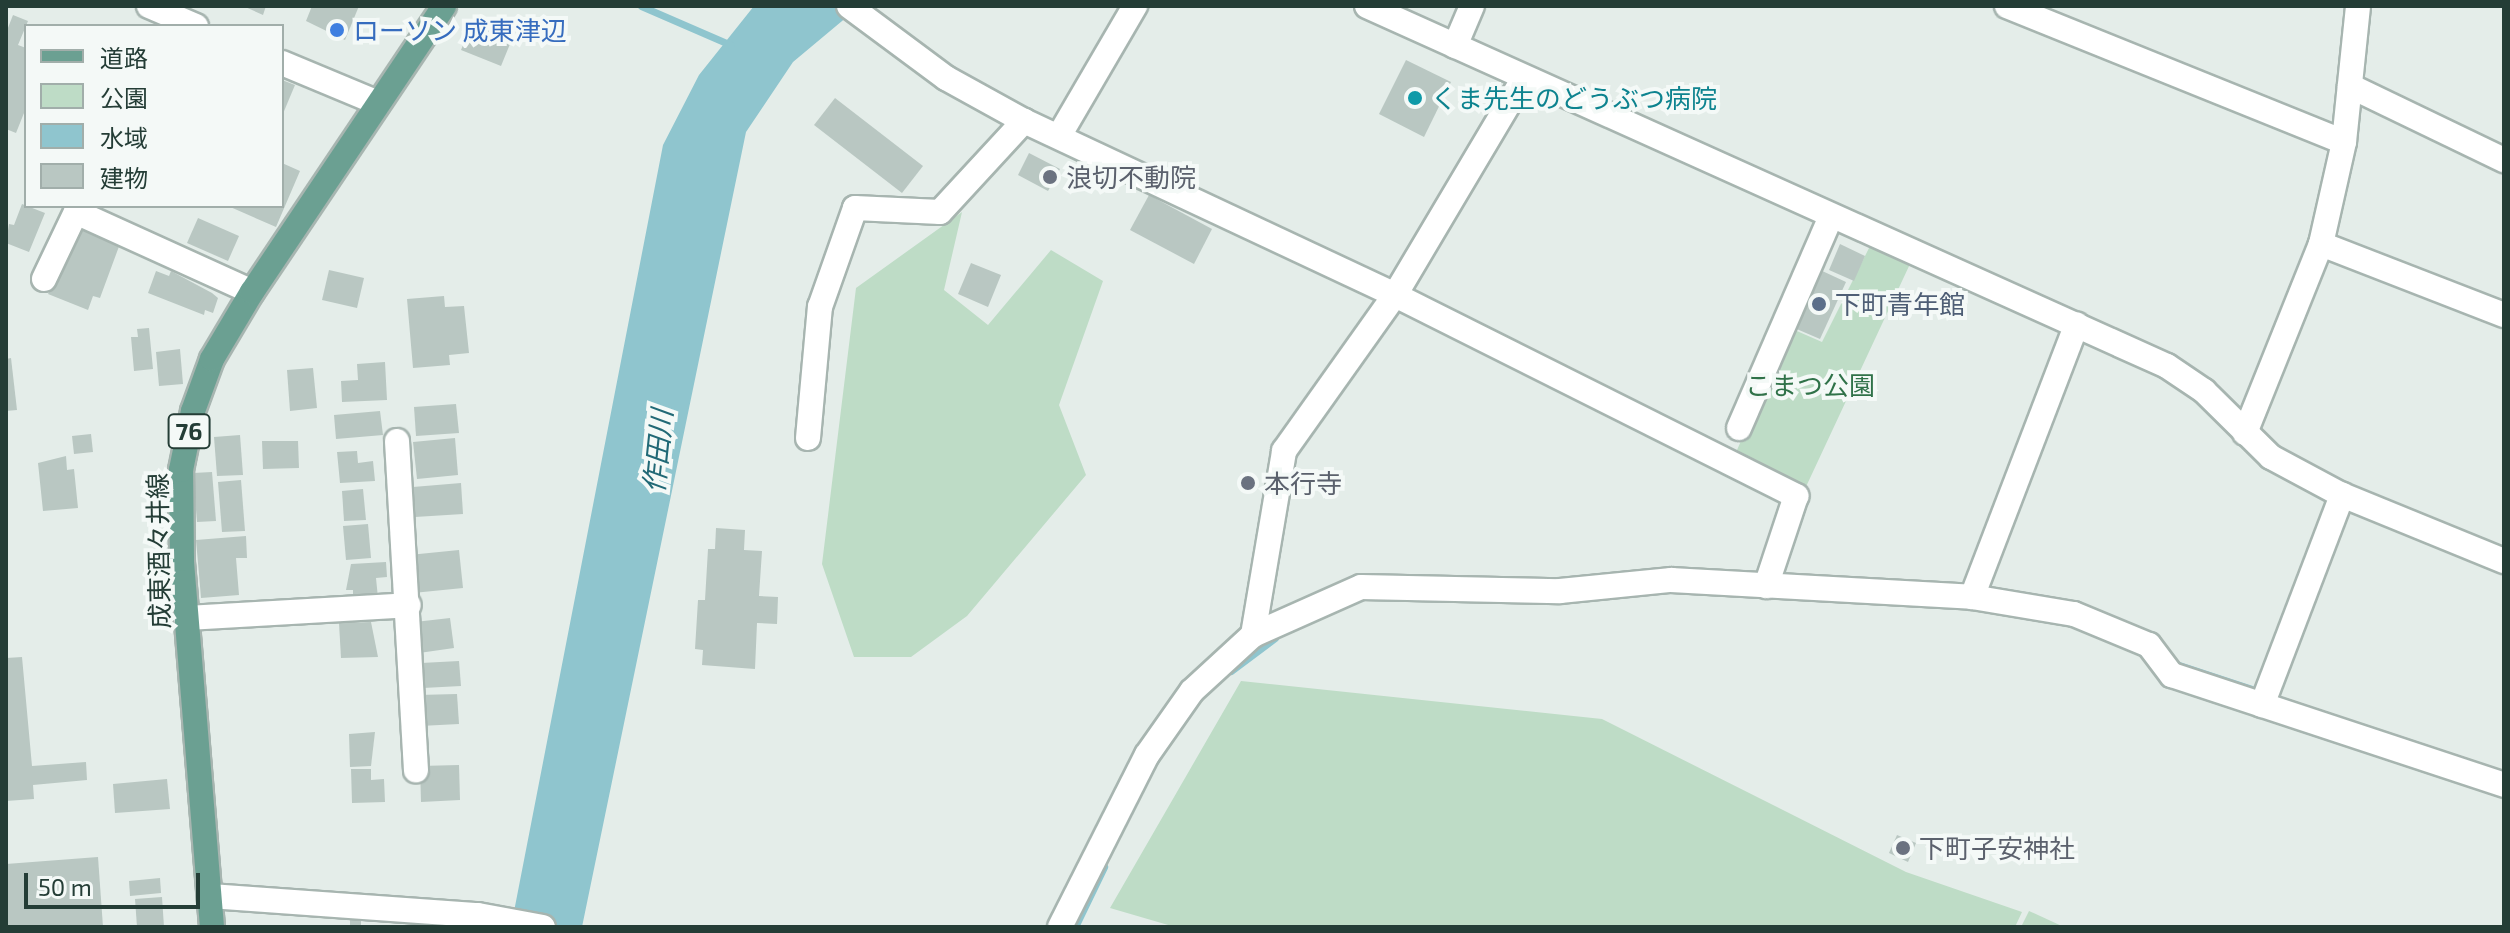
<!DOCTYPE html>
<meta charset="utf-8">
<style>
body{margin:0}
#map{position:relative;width:2510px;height:933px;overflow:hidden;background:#e4ede9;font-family:"Exo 2","Noto Sans JP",sans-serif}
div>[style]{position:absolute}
.green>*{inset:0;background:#bedcc6}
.water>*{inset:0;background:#8fc5ce}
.stream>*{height:7px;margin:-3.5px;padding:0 3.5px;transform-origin:3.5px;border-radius:3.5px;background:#8fc5ce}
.building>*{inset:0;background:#b9c7c2}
.roads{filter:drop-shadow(2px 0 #a7b5b0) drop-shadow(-2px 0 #a7b5b0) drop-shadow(0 2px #a7b5b0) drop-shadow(0 -2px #a7b5b0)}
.minor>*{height:24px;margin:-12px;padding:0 12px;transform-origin:12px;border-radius:12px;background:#fff}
.tertiary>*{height:24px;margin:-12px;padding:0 12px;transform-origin:12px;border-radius:12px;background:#fff}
.primary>*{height:24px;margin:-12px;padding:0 12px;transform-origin:12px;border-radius:12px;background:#6ba092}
.dots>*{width:22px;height:22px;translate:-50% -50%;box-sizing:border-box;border:4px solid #f4f9f7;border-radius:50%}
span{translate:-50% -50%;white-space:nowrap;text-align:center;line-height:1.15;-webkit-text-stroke:8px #f4f9f7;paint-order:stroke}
.shield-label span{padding:2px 6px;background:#f4f9f7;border:2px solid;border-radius:6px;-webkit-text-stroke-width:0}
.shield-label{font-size:24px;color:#243d36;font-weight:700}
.shop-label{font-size:26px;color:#366cbe}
.left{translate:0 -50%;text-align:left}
.culture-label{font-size:26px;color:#0d838f}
.worship-label{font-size:26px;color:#5b616d}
.service-label{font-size:26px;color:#4e5e75}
.park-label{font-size:26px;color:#307249}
.street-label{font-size:26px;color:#243d36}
.water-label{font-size:28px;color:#216976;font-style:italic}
.frame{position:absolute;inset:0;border:8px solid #243d36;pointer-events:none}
.legend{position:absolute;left:24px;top:24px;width:260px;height:184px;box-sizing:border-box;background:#f4f9f7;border:2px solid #a1aeaa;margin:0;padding:10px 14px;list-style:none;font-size:24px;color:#243d36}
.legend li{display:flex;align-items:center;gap:16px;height:40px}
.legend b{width:40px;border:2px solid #a1aeaa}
.scale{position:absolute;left:24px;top:873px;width:176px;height:36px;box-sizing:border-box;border:4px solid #243d36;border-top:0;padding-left:10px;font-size:24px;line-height:28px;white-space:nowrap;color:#243d36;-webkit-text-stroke:6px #f4f9f7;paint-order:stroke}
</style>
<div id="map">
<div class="green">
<i style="clip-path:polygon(962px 212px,944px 290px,988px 325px,1051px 250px,1103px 281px,1059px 405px,1086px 475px,967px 616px,911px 657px,854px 657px,822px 564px,856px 288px)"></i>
<i style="clip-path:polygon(1870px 246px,1910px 264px,1804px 491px,1734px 457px,1790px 328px,1822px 342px)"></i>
<i style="clip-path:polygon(1241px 681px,1602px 719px,1906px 872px,2022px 912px,2015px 927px,1175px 927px,1110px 908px)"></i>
<i style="clip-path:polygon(2029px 911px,2064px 927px,2021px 927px)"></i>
</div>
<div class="water">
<i style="clip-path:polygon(754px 6px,860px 6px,793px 62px,746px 132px,582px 927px,511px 927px,663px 145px,699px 75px)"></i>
</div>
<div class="stream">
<i style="left:641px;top:6px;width:98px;rotate:23.4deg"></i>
<i style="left:2173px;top:663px;width:96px;rotate:18.2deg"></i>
<i style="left:1231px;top:671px;width:55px;rotate:-36.9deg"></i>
<i style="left:1075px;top:927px;width:67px;rotate:-64.2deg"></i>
</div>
<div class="building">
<i style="clip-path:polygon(243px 6px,266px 6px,263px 15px)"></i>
<i style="clip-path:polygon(312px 6px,359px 6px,345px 40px,306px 21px)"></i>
<i style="clip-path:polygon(13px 15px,28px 21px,18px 45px,26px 48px,26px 108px,16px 133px,6px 129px,6px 33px)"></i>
<i style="clip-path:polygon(472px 23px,512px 39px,501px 66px,461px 50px)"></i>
<i style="clip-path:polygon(1406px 60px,1451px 82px,1424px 137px,1379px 114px)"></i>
<i style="clip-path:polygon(282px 80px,295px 85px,282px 116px)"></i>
<i style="clip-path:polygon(835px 98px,923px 166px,902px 193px,814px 125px)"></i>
<i style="clip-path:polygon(1029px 153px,1060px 169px,1048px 191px,1018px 175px)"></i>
<i style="clip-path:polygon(282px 163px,300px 171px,276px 227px,228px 206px,282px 206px)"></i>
<i style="clip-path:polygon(1149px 195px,1212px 229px,1194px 264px,1130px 230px)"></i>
<i style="clip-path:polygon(22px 204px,45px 213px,29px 252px,6px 243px,9px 224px,14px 225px)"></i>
<i style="clip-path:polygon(198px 218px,239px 236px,228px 261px,187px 243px)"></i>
<i style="clip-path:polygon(82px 226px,121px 241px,100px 298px,93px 296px,88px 310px,48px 294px)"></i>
<i style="clip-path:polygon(1840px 244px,1865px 256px,1854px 281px,1829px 270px)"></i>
<i style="clip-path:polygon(971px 263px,1001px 275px,988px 307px,958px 294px)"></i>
<i style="clip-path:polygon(1818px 269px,1846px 282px,1820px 339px,1792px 327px)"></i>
<i style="clip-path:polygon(329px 270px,364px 278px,357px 308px,322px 300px)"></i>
<i style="clip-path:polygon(156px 271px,169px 276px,171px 271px,212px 293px,218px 298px,213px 313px,205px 310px,204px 315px,148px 293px)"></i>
<i style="clip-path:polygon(444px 296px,445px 307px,464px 306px,469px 353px,449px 355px,450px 365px,413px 368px,407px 299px)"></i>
<i style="clip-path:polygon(149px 328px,153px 369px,134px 371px,131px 337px,138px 337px,137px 329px)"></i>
<i style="clip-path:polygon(180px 349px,183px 384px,159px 386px,156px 352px)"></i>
<i style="clip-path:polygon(11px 358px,17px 410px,6px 411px,6px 359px)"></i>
<i style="clip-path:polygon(385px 362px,387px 400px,342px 402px,341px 381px,358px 380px,357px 364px)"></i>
<i style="clip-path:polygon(313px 368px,317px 408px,290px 411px,287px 370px)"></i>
<i style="clip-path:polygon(456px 404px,459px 433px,416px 436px,414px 407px)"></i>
<i style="clip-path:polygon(380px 411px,383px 435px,336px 439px,334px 415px)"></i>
<i style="clip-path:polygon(91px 434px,93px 452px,74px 454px,72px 436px)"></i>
<i style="clip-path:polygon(240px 435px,243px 475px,217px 476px,214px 437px)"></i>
<i style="clip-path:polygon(455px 438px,458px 475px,417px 479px,413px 442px)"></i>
<i style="clip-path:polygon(262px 441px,298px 441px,299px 468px,263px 469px)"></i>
<i style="clip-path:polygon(357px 451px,358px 463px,373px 461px,375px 481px,340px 483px,337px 452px)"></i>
<i style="clip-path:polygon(66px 456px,67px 470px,74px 469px,78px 508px,43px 511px,38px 463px)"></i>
<i style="clip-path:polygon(212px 472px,216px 521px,197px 522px,193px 473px)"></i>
<i style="clip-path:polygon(241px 480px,245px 531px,222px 532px,218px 482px)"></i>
<i style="clip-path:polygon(461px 483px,463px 514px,415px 517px,413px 487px)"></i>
<i style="clip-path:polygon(363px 489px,366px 520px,344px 521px,342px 491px)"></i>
<i style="clip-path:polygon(368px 524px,371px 558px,346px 560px,343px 526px)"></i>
<i style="clip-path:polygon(716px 528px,745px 530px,744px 550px,762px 551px,759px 596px,778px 597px,777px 624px,757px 623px,755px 669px,702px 665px,703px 650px,695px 649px,698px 600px,705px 600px,708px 549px,715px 549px)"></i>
<i style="clip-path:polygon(246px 536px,247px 558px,236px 558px,239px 595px,201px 598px,196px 540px)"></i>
<i style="clip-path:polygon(459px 550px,463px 588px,413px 593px,409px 555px)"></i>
<i style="clip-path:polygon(386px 562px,387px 577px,376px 578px,378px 598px,353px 600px,353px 590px,346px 590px,351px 564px)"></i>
<i style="clip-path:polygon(450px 618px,454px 648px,419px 653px,415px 622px)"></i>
<i style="clip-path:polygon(371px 622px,378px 657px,341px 658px,339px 623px)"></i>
<i style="clip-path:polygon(22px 657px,32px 766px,86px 762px,87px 780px,33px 785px,34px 799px,6px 801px,6px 658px)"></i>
<i style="clip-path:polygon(459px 661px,461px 686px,423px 688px,421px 663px)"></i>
<i style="clip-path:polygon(457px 694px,459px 724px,420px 726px,418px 695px)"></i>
<i style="clip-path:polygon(375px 732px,371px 766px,350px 767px,349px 734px)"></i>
<i style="clip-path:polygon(459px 765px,460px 800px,421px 802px,420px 766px)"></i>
<i style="clip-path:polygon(351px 769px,371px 769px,371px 780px,384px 779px,385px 802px,352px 803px)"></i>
<i style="clip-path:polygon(167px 779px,170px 809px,115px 813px,113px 784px)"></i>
<i style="clip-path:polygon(1897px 835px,1916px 843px,1908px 862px,1889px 853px)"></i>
<i style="clip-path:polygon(98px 857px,103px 927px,6px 927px,6px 864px)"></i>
<i style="clip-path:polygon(160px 878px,161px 893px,130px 896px,129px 881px)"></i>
<i style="clip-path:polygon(162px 897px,164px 927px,137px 927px,135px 899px)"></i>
<i style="clip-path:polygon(361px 917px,361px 927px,350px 927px,350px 918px)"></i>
</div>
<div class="roads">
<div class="minor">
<i style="left:149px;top:6px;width:51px;rotate:23.1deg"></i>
<i style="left:849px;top:6px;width:121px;rotate:36.6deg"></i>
<i style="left:946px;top:78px;width:89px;rotate:28.9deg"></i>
<i style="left:1024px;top:121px;width:410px;rotate:25.1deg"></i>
<i style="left:1395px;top:295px;width:449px;rotate:26.6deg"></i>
<i style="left:1796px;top:496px;width:95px;rotate:108.4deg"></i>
<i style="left:2007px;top:6px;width:363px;rotate:22deg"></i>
<i style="left:1455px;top:46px;width:43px;rotate:-67deg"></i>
<i style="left:282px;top:63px;width:104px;rotate:22.6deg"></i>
<i style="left:2350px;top:86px;width:171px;rotate:25.7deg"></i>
<i style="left:1059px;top:136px;width:151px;rotate:-59.7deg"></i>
<i style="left:2321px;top:244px;width:196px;rotate:21.2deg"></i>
<i style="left:44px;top:279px;width:74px;rotate:-64.5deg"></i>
<i style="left:76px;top:212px;width:193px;rotate:24.4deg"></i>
<i style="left:1739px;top:428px;width:231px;rotate:-66.5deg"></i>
<i style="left:2245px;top:433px;width:204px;rotate:-68.1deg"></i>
<i style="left:2321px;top:244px;width:105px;rotate:-77.3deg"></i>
<i style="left:2344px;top:142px;width:137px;rotate:-84.1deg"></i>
<i style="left:808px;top:438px;width:132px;rotate:-84.8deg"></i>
<i style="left:820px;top:307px;width:105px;rotate:-70.5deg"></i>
<i style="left:855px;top:208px;width:85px;rotate:2.7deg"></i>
<i style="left:940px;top:212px;width:124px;rotate:-47.3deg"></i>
<i style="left:397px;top:441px;width:330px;rotate:86.7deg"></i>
<i style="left:1972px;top:597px;width:292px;rotate:-69deg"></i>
<i style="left:186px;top:618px;width:223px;rotate:-3.3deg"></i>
<i style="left:1253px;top:635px;width:187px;rotate:-80.4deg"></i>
<i style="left:1284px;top:451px;width:191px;rotate:-54.6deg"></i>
<i style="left:1395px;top:295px;width:252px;rotate:-59.3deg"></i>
<i style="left:2262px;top:705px;width:225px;rotate:-69.1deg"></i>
<i style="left:210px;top:896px;width:269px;rotate:4.1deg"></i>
<i style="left:1060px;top:927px;width:193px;rotate:-63.2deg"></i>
<i style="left:1147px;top:755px;width:78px;rotate:-54.9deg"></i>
<i style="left:1192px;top:691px;width:83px;rotate:-42.6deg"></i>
<i style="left:1253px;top:635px;width:118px;rotate:-24deg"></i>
<i style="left:1361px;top:587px;width:199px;rotate:1.2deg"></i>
<i style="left:1560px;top:591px;width:112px;rotate:-5.7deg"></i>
<i style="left:1671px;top:580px;width:301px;rotate:3.2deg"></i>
<i style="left:1972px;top:597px;width:103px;rotate:9.5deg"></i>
<i style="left:2074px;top:614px;width:81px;rotate:22.5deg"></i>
<i style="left:2149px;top:645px;width:38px;rotate:53deg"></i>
<i style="left:2172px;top:675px;width:350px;rotate:18.3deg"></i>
</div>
<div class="tertiary">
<i style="left:1367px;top:6px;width:877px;rotate:24.23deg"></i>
<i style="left:2167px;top:366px;width:45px;rotate:34deg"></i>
<i style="left:2204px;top:391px;width:94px;rotate:44.6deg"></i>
<i style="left:2271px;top:457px;width:81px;rotate:28.2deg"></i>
<i style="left:2342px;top:495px;width:175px;rotate:22.2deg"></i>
<i style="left:478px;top:915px;width:66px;rotate:10.5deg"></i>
</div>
<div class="primary">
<i style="left:212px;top:927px;width:369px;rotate:-94.7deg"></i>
<i style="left:182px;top:559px;width:89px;rotate:-90.6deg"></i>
<i style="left:181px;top:470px;width:60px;rotate:-78.5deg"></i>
<i style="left:193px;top:411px;width:55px;rotate:-69.9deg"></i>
<i style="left:212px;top:359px;width:78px;rotate:-59.2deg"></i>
<i style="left:252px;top:292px;width:344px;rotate:-56.1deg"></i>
</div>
</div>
<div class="dots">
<i style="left:337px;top:30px;background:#3f7fe0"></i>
<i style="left:1415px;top:98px;background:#0f9aa8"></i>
<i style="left:1050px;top:177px;background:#6b7280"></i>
<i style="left:1819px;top:304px;background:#5c6f8a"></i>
<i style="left:1248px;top:483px;background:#6b7280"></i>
<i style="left:1903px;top:848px;background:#6b7280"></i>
</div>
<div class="shield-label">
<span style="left:189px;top:431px">76</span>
</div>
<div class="shop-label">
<span class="left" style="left:353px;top:30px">ローソン 成東津辺</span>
</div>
<div class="culture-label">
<span class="left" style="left:1431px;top:98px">くま先生のどうぶつ病院</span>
</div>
<div class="worship-label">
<span class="left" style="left:1066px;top:177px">浪切不動院</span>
<span class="left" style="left:1264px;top:483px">本行寺</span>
<span class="left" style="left:1919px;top:848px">下町子安神社</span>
</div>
<div class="service-label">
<span class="left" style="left:1835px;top:304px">下町青年館</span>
</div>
<div class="park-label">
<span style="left:1810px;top:385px">こまつ公園</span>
</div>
<div class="street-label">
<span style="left:158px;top:551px;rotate:-91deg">成東酒々井線</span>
</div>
<div class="water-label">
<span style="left:657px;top:451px;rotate:-84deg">作田川</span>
</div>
<div class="frame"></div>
<ul class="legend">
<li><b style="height:10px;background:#6ba092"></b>道路</li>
<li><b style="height:22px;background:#bedcc6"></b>公園</li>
<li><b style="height:22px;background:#8fc5ce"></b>水域</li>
<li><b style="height:22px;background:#b9c7c2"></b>建物</li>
</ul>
<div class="scale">50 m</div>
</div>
